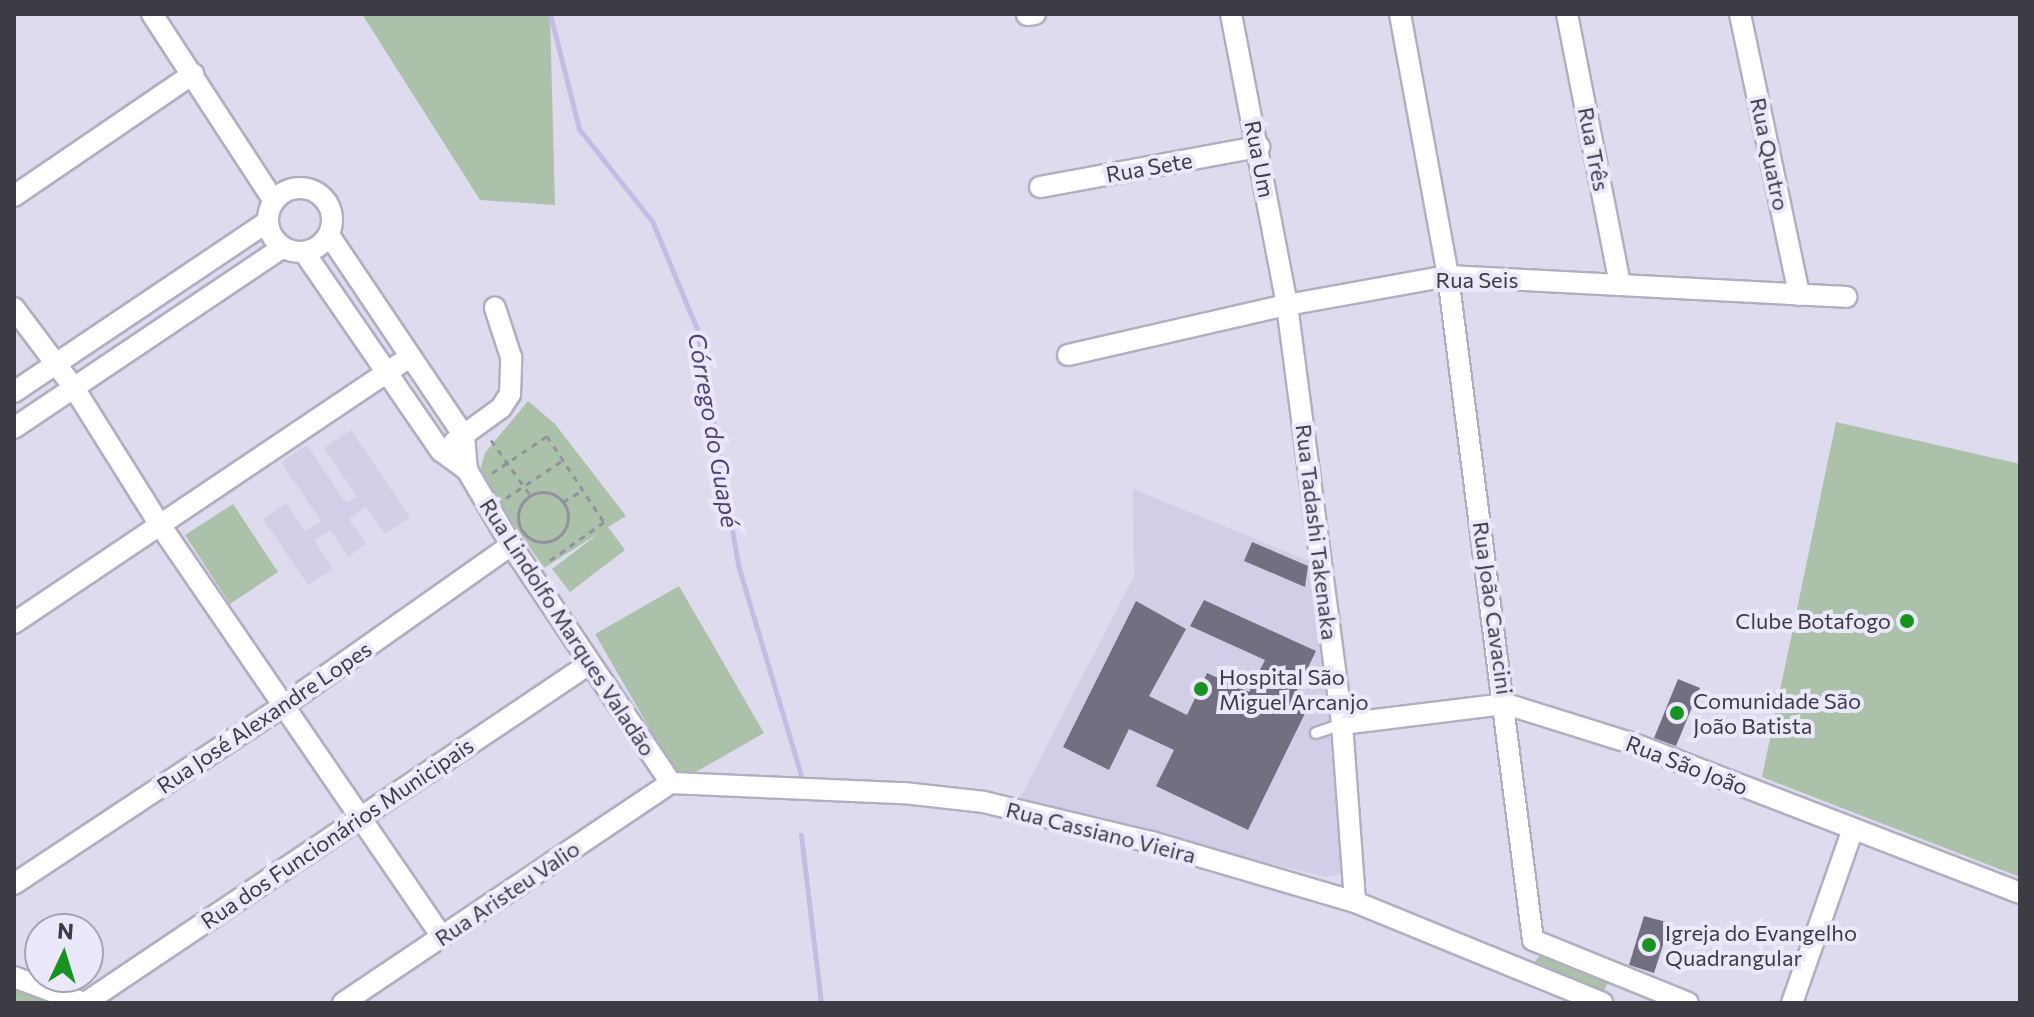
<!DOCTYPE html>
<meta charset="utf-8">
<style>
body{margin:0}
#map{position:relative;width:2034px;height:1017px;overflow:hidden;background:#dfdbef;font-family:Commissioner,sans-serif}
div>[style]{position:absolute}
.built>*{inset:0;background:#d3cee8}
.green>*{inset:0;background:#abc1a9}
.stream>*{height:5px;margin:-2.5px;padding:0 2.5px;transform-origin:2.5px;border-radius:2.5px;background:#c5bce5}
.building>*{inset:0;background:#726f80}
.path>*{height:3px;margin-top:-1.5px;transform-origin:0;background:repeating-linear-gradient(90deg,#94919f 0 6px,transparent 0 12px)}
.path>.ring{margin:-1.5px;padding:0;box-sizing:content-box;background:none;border:3px solid #94919f;border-radius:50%}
.roads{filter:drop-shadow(2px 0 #b2aec1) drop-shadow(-2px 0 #b2aec1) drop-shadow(0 2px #b2aec1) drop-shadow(0 -2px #b2aec1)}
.service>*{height:10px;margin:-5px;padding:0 5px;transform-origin:5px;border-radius:5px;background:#fff}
.minor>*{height:20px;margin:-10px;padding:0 10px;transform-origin:10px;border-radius:10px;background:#fff}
.minor>.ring{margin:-10px;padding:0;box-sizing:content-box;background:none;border:20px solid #fff;border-radius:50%}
.dots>*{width:22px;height:22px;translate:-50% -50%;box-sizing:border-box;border:4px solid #ece8fc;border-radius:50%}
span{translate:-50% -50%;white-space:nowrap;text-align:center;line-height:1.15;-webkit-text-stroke:8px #ece8fc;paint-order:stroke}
.street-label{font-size:22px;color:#3d3b43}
.poi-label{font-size:22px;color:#3d3b43}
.right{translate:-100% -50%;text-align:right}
.left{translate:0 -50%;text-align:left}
.water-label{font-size:24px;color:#504277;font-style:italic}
.frame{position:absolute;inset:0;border:16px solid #3d3b43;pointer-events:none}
.north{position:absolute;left:24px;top:913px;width:80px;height:80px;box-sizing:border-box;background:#ece8fc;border:2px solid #a6a3b2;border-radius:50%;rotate:4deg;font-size:22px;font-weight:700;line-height:32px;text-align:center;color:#3d3b43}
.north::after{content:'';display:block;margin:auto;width:28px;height:36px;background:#189220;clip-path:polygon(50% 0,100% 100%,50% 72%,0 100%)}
</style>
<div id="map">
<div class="built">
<i style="clip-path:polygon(351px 430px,410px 517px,385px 534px,366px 507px,349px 519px,366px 544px,348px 557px,330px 530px,314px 540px,333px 569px,308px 585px,263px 519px,286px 503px,305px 531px,321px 521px,281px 462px,307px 445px,346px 503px,357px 497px,324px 448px)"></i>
<i style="clip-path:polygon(1133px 489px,1309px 561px,1346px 853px,1343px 873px,1326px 877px,1018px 802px,1134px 576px)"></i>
</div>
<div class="green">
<i style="clip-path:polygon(362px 14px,550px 14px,555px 205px,480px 200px)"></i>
<i style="clip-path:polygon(528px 401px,555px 424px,626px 516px,608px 527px,625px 550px,570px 592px,552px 569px,599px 533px,544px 568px,479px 474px,485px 453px)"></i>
<i style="clip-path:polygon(1836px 422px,2020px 464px,2020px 877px,1762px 777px)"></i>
<i style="clip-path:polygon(233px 504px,278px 572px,230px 604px,185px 535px)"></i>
<i style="clip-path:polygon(679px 586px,764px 733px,680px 781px,595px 634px)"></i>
<i style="clip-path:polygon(1541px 954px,1610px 978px,1600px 1000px,1529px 969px)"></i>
<i style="clip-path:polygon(14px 989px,54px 1003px,14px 1003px)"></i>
</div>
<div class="stream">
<i style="left:550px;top:14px;width:119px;rotate:75.8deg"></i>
<i style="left:579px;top:129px;width:117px;rotate:51.6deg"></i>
<i style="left:652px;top:221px;width:117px;rotate:67.4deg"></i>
<i style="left:697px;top:329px;width:240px;rotate:80.1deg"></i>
<i style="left:738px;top:565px;width:222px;rotate:73.3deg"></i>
<i style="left:801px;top:835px;width:169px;rotate:83.2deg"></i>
</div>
<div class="building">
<i style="clip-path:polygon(1252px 542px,1308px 566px,1305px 587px,1244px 561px)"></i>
<i style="clip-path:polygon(1204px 600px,1316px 651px,1294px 696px,1310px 703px,1248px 830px,1156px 786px,1174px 750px,1129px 729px,1109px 770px,1063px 747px,1136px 601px,1186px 629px,1149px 696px,1187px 715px,1207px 673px,1249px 692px,1265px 660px,1190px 626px)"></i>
<i style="clip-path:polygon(1678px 679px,1700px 688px,1676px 746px,1654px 738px)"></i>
<i style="clip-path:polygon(1644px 916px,1670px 923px,1654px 973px,1629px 965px)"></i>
</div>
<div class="path">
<i style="left:491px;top:440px;width:69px;rotate:54.5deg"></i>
<i style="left:492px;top:473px;width:66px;rotate:-33.9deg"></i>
<i style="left:547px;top:436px;width:103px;rotate:56.5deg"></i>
<i style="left:604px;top:522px;width:71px;rotate:144.7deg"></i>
<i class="ring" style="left:518px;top:492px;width:47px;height:47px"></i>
<i style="left:506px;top:498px;width:69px;rotate:-33.7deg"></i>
<i style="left:563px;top:502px;width:23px;rotate:-31deg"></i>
</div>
<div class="roads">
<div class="service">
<i style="left:1316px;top:733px;width:28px;rotate:-19deg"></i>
</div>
<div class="minor">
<i style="left:152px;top:14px;width:223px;rotate:56.9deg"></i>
<i style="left:1231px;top:14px;width:296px;rotate:79.1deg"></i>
<i style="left:1287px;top:305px;width:423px;rotate:82.5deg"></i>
<i style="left:1342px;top:724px;width:178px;rotate:85.8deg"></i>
<i style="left:1400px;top:14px;width:266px;rotate:79.6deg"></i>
<i style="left:1448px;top:276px;width:669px;rotate:82.71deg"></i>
<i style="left:1567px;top:14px;width:275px;rotate:78.9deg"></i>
<i style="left:1740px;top:14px;width:287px;rotate:78.1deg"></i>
<i style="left:1027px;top:15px;width:8px;rotate:-7deg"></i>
<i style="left:1040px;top:187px;width:223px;rotate:-10.4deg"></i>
<i class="ring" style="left:268px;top:188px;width:44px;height:44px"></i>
<i style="left:14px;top:196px;width:217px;rotate:-34.3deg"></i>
<i style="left:329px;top:235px;width:242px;rotate:56.1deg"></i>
<i style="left:464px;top:436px;width:34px;rotate:85deg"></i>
<i style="left:304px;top:252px;width:242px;rotate:55.5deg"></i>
<i style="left:441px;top:451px;width:32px;rotate:36deg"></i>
<i style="left:467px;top:470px;width:91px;rotate:59.5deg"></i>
<i style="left:513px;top:548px;width:283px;rotate:56.1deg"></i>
<i style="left:14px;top:308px;width:100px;rotate:53.1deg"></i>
<i style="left:74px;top:388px;width:162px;rotate:57.9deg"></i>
<i style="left:160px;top:525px;width:498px;rotate:55.6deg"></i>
<i style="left:1068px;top:355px;width:225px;rotate:-12.9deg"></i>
<i style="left:1287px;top:305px;width:164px;rotate:-10.2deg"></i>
<i style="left:1448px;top:276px;width:399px;rotate:3deg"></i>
<i style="left:14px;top:392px;width:306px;rotate:-33.9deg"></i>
<i style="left:14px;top:428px;width:324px;rotate:-33.9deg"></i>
<i style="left:454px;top:442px;width:58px;rotate:-35.9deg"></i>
<i style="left:501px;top:408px;width:17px;rotate:-57deg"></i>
<i style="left:510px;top:394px;width:37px;rotate:-88deg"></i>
<i style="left:511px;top:357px;width:52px;rotate:-108.1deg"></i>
<i style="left:14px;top:623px;width:475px;rotate:-33.9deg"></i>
<i style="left:1342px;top:724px;width:165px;rotate:-7deg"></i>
<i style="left:1506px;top:704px;width:134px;rotate:17.4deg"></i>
<i style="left:1634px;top:744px;width:414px;rotate:21.1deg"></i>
<i style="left:671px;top:783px;width:233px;rotate:2.5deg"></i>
<i style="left:904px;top:793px;width:81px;rotate:6.4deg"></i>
<i style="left:984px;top:802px;width:172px;rotate:13.5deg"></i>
<i style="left:1151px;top:842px;width:213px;rotate:16.4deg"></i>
<i style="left:1355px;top:902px;width:267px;rotate:22.2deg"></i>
<i style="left:14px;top:884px;width:323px;rotate:-33.5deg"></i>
<i style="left:283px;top:706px;width:279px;rotate:-35.2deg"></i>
<i style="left:1533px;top:940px;width:167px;rotate:22.1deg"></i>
<i style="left:14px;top:977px;width:75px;rotate:20.4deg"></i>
<i style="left:85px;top:1003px;width:607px;rotate:-33.93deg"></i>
<i style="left:343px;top:1003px;width:395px;rotate:-33.9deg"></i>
<i style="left:1792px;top:1003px;width:184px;rotate:-70.7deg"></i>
</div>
</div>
<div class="dots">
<i style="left:1907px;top:621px;background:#189220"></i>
<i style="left:1201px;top:689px;background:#189220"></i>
<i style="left:1677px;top:713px;background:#189220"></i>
<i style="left:1649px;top:945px;background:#189220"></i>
</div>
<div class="street-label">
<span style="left:1594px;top:149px;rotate:79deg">Rua Três</span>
<span style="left:1770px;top:154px;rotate:78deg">Rua Quatro</span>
<span style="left:1260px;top:159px;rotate:79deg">Rua Um</span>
<span style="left:1149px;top:167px;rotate:-10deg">Rua Sete</span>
<span style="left:1477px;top:280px">Rua Seis</span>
<span style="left:1317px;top:532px;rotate:83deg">Rua Tadashi Takenaka</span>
<span style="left:1493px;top:608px;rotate:82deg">Rua João Cavacini</span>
<span style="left:568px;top:627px;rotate:57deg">Rua Lindolfo Marques Valadão</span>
<span style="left:264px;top:717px;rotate:-34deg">Rua José Alexandre Lopes</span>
<span style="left:1687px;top:765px;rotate:21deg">Rua São João</span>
<span style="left:1101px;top:832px;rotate:14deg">Rua Cassiano Vieira</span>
<span style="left:337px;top:833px;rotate:-34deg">Rua dos Funcionários Municipais</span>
<span style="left:507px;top:893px;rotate:-34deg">Rua Aristeu Valio</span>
</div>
<div class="poi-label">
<span class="right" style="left:1891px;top:621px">Clube Botafogo</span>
<span class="left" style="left:1219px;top:689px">Hospital São<br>Miguel Arcanjo</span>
<span class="left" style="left:1693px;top:713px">Comunidade São<br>João Batista</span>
<span class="left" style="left:1665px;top:945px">Igreja do Evangelho<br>Quadrangular</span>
</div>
<div class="water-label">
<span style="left:714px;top:430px;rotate:80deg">Córrego do Guapé</span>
</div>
<div class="frame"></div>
<div class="north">N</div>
</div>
